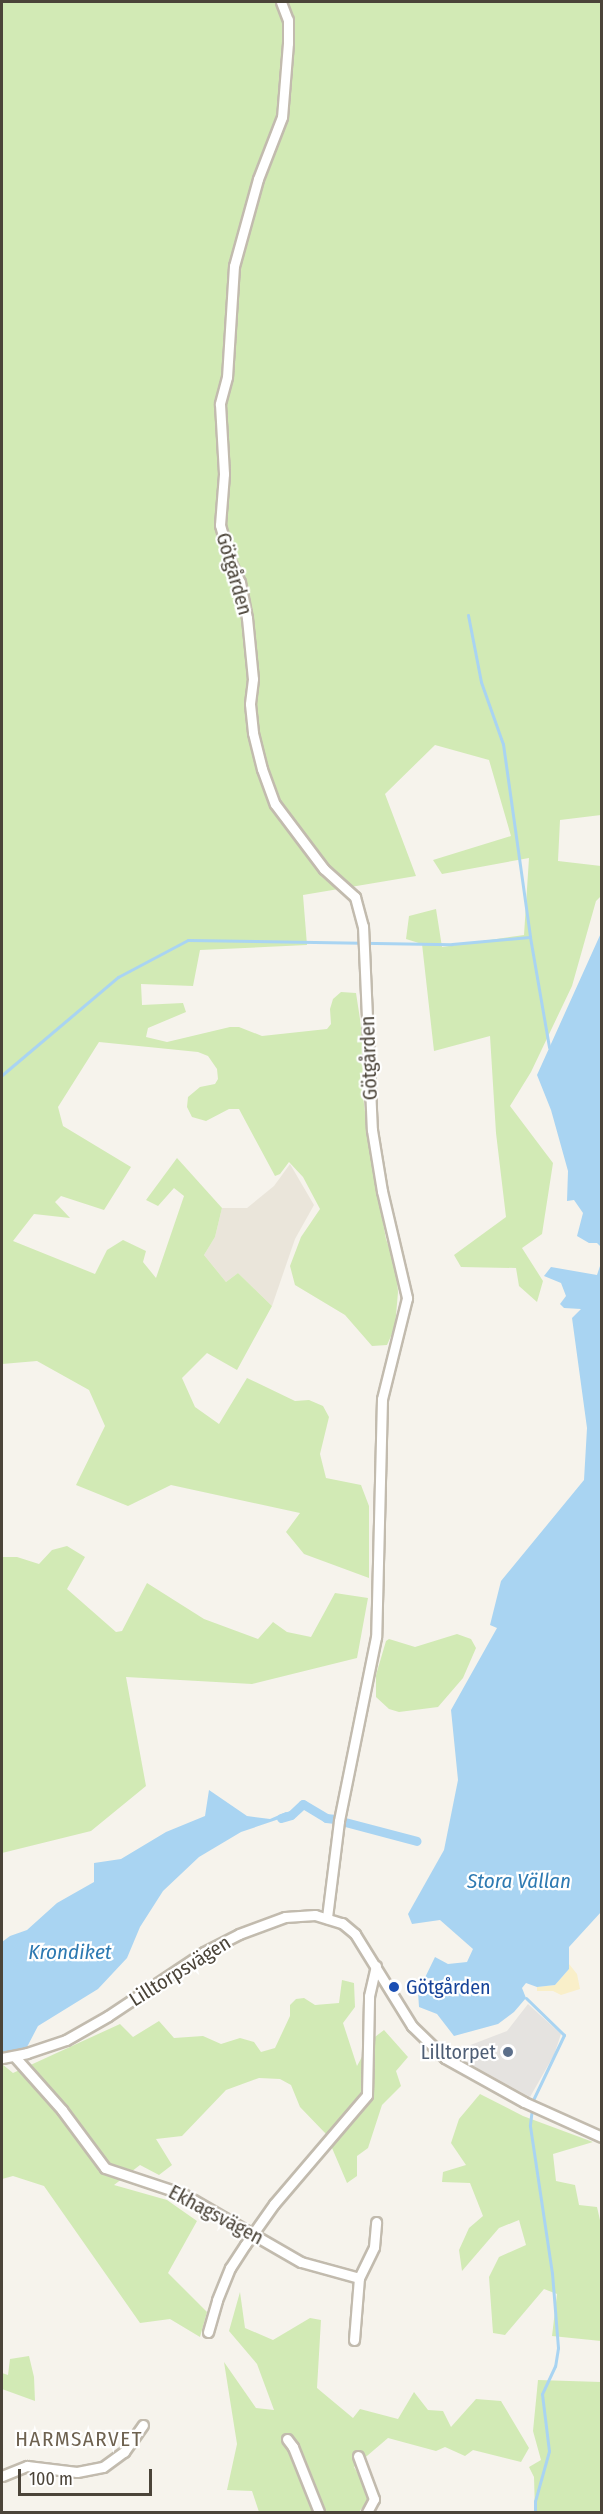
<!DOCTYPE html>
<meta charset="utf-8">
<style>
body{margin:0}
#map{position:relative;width:603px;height:2514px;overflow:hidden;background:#f6f3ec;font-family:"Fira Sans Condensed",sans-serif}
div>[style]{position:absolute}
.residential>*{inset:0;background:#eae5da}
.green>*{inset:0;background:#d2eab5}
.sand>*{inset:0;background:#f9efc9}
.parking>*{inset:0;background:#e5e3e0}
.water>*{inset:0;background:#a9d4f2}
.stream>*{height:3px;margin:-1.5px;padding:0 1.5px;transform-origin:1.5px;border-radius:1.5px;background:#a9d4f2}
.canal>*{height:9px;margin:-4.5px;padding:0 4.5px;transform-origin:4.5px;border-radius:4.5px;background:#a9d4f2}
.roads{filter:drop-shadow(2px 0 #c2bbae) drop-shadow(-2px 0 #c2bbae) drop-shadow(0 2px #c2bbae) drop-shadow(0 -2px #c2bbae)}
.street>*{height:9px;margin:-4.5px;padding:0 4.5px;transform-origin:4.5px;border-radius:4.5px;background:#fff}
.dots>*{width:16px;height:16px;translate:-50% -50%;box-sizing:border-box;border:3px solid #fff;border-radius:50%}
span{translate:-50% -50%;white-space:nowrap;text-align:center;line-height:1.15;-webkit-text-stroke:4.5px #fff;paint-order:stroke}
.street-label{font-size:20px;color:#4b4439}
.transit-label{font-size:20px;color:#164399}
.left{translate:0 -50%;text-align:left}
.service-label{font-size:20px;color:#4e5e75}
.right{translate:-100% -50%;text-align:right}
.water-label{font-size:21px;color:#2e7ab2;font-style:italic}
.neighbourhood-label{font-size:21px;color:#6e6250;letter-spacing:1.5px}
.frame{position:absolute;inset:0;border:3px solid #4b4439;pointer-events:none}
.scale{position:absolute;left:18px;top:2469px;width:134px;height:27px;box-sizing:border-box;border:3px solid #4b4439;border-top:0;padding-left:8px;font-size:18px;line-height:21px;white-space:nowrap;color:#4b4439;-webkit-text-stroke:4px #fff;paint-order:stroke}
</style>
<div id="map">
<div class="residential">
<i style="clip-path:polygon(290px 1164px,314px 1205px,295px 1239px,272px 1306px,238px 1273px,226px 1282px,204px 1255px,215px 1237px,222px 1208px,247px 1208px,274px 1186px)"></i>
</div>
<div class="green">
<i style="clip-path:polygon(2px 2px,601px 2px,601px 815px,560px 820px,558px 861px,601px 866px,601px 896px,596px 901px,572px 986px,531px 1072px,510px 1106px,553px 1163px,542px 1234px,522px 1248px,543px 1281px,537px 1302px,519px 1286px,516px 1268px,461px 1267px,454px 1255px,506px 1217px,496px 1133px,490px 1036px,434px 1051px,422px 944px,406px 939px,409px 916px,436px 909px,442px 947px,524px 935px,529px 858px,442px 874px,433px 860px,511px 836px,489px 760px,435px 745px,385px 794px,416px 876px,303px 895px,307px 945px,200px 950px,193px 986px,141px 984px,142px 1005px,183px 1003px,186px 1012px,148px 1028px,146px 1037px,167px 1042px,230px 1027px,239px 1027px,262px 1036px,327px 1029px,331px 1024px,330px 1009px,333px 999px,341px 992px,356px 993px,362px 1032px,363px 1096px,369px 1144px,386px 1239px,396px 1267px,398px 1292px,395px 1327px,387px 1345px,372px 1346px,345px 1315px,295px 1285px,290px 1266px,301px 1237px,320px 1209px,303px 1177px,289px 1162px,280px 1174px,275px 1176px,239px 1109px,229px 1109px,206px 1121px,192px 1117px,187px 1107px,188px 1097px,200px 1087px,215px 1084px,218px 1079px,217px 1069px,208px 1056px,198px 1052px,99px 1042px,58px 1107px,63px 1126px,131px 1167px,104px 1210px,61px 1196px,55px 1202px,70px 1218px,34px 1214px,13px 1241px,95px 1274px,107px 1250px,123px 1240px,146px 1251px,143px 1262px,156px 1278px,184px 1196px,174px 1188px,158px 1206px,146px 1200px,177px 1158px,222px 1208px,215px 1237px,204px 1255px,226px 1282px,238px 1273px,272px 1306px,237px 1370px,207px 1353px,182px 1378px,195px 1407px,219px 1424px,247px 1378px,295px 1401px,309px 1400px,323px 1406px,329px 1417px,320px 1454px,326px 1478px,361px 1485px,369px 1506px,369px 1578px,304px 1554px,286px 1532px,300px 1513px,171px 1485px,128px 1506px,76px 1485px,105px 1426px,89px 1390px,37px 1361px,2px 1364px)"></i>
<i style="clip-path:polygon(67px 1546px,85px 1557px,67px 1589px,116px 1632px,122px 1631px,147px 1583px,204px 1619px,258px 1639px,273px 1622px,287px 1632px,311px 1637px,335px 1593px,368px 1598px,357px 1658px,252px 1684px,126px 1677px,146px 1786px,91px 1831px,2px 1853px,2px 1557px,17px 1557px,39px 1564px,52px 1550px)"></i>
<i style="clip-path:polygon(457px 1634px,471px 1639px,476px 1648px,463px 1678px,438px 1707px,399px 1712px,389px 1709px,376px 1697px,376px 1675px,386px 1641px,389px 1639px,415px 1647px)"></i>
<i style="clip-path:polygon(342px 1980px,354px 1983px,355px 2007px,343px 2023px,357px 2066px,371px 2040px,384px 2030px,408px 2057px,396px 2071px,401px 2086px,382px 2105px,368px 2148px,357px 2156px,357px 2176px,347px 2183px,326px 2134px,300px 2107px,291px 2085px,280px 2079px,259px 2078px,226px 2090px,182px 2136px,156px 2139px,172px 2165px,159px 2175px,140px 2165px,114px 2185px,167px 2200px,197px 2221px,168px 2273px,207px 2312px,200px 2337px,170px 2319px,140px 2323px,44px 2186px,13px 2176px,2px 2179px,2px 2064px,13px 2073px,120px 2024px,133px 2037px,159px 2021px,174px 2038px,203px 2036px,221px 2044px,240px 2038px,254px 2042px,261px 2052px,275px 2048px,290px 2016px,290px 2005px,296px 1999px,304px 1998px,315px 2005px,339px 2003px)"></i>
<i style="clip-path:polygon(480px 2094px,523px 2116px,593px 2142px,553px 2154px,556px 2181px,575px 2185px,579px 2205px,597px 2207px,602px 2229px,601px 2341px,552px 2336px,557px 2294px,544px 2289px,505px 2335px,493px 2333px,489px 2277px,499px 2257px,526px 2245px,519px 2220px,499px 2228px,462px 2271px,459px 2250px,469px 2228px,483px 2216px,470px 2183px,442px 2182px,443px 2172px,466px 2165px,451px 2143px,459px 2119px)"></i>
<i style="clip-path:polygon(240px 2292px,245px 2328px,273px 2340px,310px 2318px,321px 2320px,317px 2388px,353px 2418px,360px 2409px,398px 2419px,414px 2392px,428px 2410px,443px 2411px,451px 2427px,476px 2399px,501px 2401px,529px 2448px,521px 2462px,473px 2450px,465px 2456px,445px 2447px,436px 2451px,388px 2438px,354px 2467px,371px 2496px,359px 2512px,259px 2512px,252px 2491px,227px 2490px,237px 2444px,224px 2362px,256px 2408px,274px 2410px,257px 2364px,229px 2331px)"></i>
<i style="clip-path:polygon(29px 2356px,34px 2377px,35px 2401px,2px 2389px,2px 2373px,8px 2375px,10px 2359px)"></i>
<i style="clip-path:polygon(538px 2380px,601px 2382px,601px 2512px,535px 2512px,534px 2477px,529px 2467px,541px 2460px,533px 2431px)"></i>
</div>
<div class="sand">
<i style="clip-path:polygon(569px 1964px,577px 1974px,580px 1989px,561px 1995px,553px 1991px,537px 1991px,537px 1987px,555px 1985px,569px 1969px)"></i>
</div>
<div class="parking">
<i style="clip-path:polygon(528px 2004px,561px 2034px,554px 2055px,530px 2097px,463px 2060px,460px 2049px,507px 2031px)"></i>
</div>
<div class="water">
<i style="clip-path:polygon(601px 933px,601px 1247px,597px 1243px,589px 1243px,577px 1236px,583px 1213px,574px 1200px,567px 1201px,568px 1171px,551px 1110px,537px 1075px)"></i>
<i style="clip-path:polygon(601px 1263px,601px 1912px,569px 1947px,569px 1969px,555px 1985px,537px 1987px,526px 1983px,522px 1988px,526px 1998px,514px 2012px,498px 2024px,454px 2036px,437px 2014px,419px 2007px,418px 1992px,435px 1957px,448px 1964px,467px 1962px,473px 1949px,440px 1920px,412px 1924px,408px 1914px,444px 1850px,458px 1780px,451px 1710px,497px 1628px,490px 1625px,501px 1581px,584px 1480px,587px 1428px,572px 1318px,581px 1309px,564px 1308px,560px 1304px,566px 1296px,561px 1283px,544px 1276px,551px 1267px,597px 1275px)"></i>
<i style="clip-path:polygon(209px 1790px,247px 1816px,270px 1819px,286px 1812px,291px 1815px,241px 1832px,199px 1857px,163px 1891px,140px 1927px,127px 1958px,98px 1989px,38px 2026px,27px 2047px,2px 2054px,2px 1942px,10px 1936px,27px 1930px,57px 1903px,94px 1882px,94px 1863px,121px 1859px,166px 1832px,205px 1816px)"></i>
</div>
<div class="stream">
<i style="left:468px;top:615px;width:68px;rotate:79deg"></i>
<i style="left:481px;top:682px;width:66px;rotate:70.5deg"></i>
<i style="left:503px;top:744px;width:195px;rotate:82deg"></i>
<i style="left:530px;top:937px;width:112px;rotate:80.2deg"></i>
<i style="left:2px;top:1075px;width:152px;rotate:-40.2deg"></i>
<i style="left:118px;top:977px;width:79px;rotate:-27.9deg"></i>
<i style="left:188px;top:940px;width:264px;rotate:0.9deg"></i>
<i style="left:452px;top:944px;width:78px;rotate:-5.1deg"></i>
<i style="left:526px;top:1998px;width:53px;rotate:44.2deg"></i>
<i style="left:564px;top:2035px;width:72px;rotate:115.5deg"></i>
<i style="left:533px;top:2100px;width:26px;rotate:97deg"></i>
<i style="left:530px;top:2126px;width:149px;rotate:81.5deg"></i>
<i style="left:552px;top:2273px;width:75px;rotate:85.4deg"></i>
<i style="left:558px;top:2348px;width:18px;rotate:99deg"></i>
<i style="left:555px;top:2366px;width:31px;rotate:115deg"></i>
<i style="left:542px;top:2394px;width:57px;rotate:83deg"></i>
<i style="left:549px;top:2451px;width:52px;rotate:105.6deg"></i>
<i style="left:535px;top:2501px;width:11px;rotate:90deg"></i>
</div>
<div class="canal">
<i style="left:281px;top:1818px;width:10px;rotate:-17deg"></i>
<i style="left:291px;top:1815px;width:16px;rotate:-43deg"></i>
<i style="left:303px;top:1804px;width:27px;rotate:31deg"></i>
<i style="left:326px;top:1818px;width:9px;rotate:6deg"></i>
<i style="left:345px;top:1822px;width:74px;rotate:14.8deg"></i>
</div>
<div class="roads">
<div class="street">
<i style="left:281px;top:2px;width:19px;rotate:69deg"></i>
<i style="left:288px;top:20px;width:23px;rotate:90deg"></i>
<i style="left:288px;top:43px;width:74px;rotate:94.6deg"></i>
<i style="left:282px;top:117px;width:66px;rotate:111.2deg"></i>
<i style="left:258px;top:179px;width:90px;rotate:105.4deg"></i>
<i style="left:234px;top:266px;width:111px;rotate:93.6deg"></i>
<i style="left:227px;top:377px;width:28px;rotate:105deg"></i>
<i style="left:220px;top:404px;width:70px;rotate:86.7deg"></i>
<i style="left:224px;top:474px;width:51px;rotate:94.5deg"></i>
<i style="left:220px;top:525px;width:37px;rotate:74deg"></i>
<i style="left:230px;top:561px;width:23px;rotate:65deg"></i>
<i style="left:240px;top:582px;width:37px;rotate:79deg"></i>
<i style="left:247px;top:618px;width:61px;rotate:84.4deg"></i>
<i style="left:253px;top:679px;width:25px;rotate:97deg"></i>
<i style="left:250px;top:704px;width:29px;rotate:84deg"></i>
<i style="left:253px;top:733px;width:37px;rotate:76deg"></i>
<i style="left:262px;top:769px;width:37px;rotate:70deg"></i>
<i style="left:275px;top:804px;width:81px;rotate:53deg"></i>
<i style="left:324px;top:869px;width:42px;rotate:42.1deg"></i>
<i style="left:355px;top:897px;width:30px;rotate:75deg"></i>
<i style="left:363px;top:926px;width:204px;rotate:87.5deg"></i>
<i style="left:372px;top:1130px;width:62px;rotate:80.7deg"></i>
<i style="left:382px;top:1191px;width:110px;rotate:76.8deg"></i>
<i style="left:407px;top:1298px;width:104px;rotate:103.9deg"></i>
<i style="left:382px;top:1399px;width:238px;rotate:91.4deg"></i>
<i style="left:376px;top:1637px;width:188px;rotate:101.4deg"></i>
<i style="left:339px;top:1821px;width:98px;rotate:97.1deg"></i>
<i style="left:15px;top:2057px;width:71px;rotate:48.4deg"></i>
<i style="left:62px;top:2110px;width:72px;rotate:53.4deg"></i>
<i style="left:105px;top:2168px;width:82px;rotate:18.4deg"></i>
<i style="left:183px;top:2194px;width:136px;rotate:30deg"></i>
<i style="left:301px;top:2262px;width:60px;rotate:15.4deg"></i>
<i style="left:2px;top:2058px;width:25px;rotate:-11deg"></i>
<i style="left:27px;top:2053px;width:41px;rotate:-18.4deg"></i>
<i style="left:66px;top:2040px;width:48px;rotate:-29.7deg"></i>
<i style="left:108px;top:2016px;width:115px;rotate:-33.7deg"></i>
<i style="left:204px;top:1952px;width:39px;rotate:-27deg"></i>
<i style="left:239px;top:1934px;width:49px;rotate:-20.3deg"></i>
<i style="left:285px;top:1917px;width:30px;rotate:-4deg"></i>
<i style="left:315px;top:1915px;width:28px;rotate:17deg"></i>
<i style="left:342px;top:1923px;width:17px;rotate:40deg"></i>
<i style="left:355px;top:1934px;width:108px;rotate:58.2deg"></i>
<i style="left:412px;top:2026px;width:46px;rotate:44.1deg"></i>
<i style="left:445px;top:2058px;width:90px;rotate:29.1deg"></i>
<i style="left:524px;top:2102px;width:85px;rotate:24.2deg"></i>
<i style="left:208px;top:2332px;width:33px;rotate:-74deg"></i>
<i style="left:217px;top:2300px;width:35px;rotate:-68deg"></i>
<i style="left:230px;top:2268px;width:27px;rotate:-57deg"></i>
<i style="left:245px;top:2245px;width:50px;rotate:-54.7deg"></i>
<i style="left:274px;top:2204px;width:143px;rotate:-49.5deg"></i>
<i style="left:367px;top:2095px;width:99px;rotate:-88.8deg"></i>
<i style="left:369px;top:1996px;width:31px;rotate:-77deg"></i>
<i style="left:354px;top:2340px;width:62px;rotate:-85.4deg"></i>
<i style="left:359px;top:2278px;width:34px;rotate:-64deg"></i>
<i style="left:374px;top:2247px;width:25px;rotate:-85deg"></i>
<i style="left:287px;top:2439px;width:10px;rotate:53deg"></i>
<i style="left:293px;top:2447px;width:70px;rotate:68.2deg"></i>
<i style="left:358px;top:2456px;width:46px;rotate:69.6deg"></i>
<i style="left:374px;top:2499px;width:15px;rotate:118deg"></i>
<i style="left:2px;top:2476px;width:27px;rotate:-22deg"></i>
<i style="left:27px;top:2466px;width:50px;rotate:6.8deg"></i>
<i style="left:77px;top:2472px;width:26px;rotate:-11deg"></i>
<i style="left:103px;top:2467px;width:26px;rotate:-36deg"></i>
<i style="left:124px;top:2452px;width:33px;rotate:-55deg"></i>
</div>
</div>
<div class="dots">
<i style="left:394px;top:1987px;background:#1a4fb4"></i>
<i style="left:508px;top:2052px;background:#5c6f8a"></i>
</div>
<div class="street-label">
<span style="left:234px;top:574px;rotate:74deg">Götgården</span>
<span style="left:369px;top:1058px;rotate:-92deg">Götgården</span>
<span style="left:180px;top:1971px;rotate:-32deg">Lilltorpsvägen</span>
<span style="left:216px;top:2215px;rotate:28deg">Ekhagsvägen</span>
</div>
<div class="transit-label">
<span class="left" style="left:406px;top:1987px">Götgården</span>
</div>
<div class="service-label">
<span class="right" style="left:496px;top:2052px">Lilltorpet</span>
</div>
<div class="water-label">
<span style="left:519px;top:1881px">Stora Vällan</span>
<span style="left:70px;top:1952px">Krondiket</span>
</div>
<div class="neighbourhood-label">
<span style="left:79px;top:2439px">HARMSARVET</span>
</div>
<div class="frame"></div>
<div class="scale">100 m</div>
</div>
